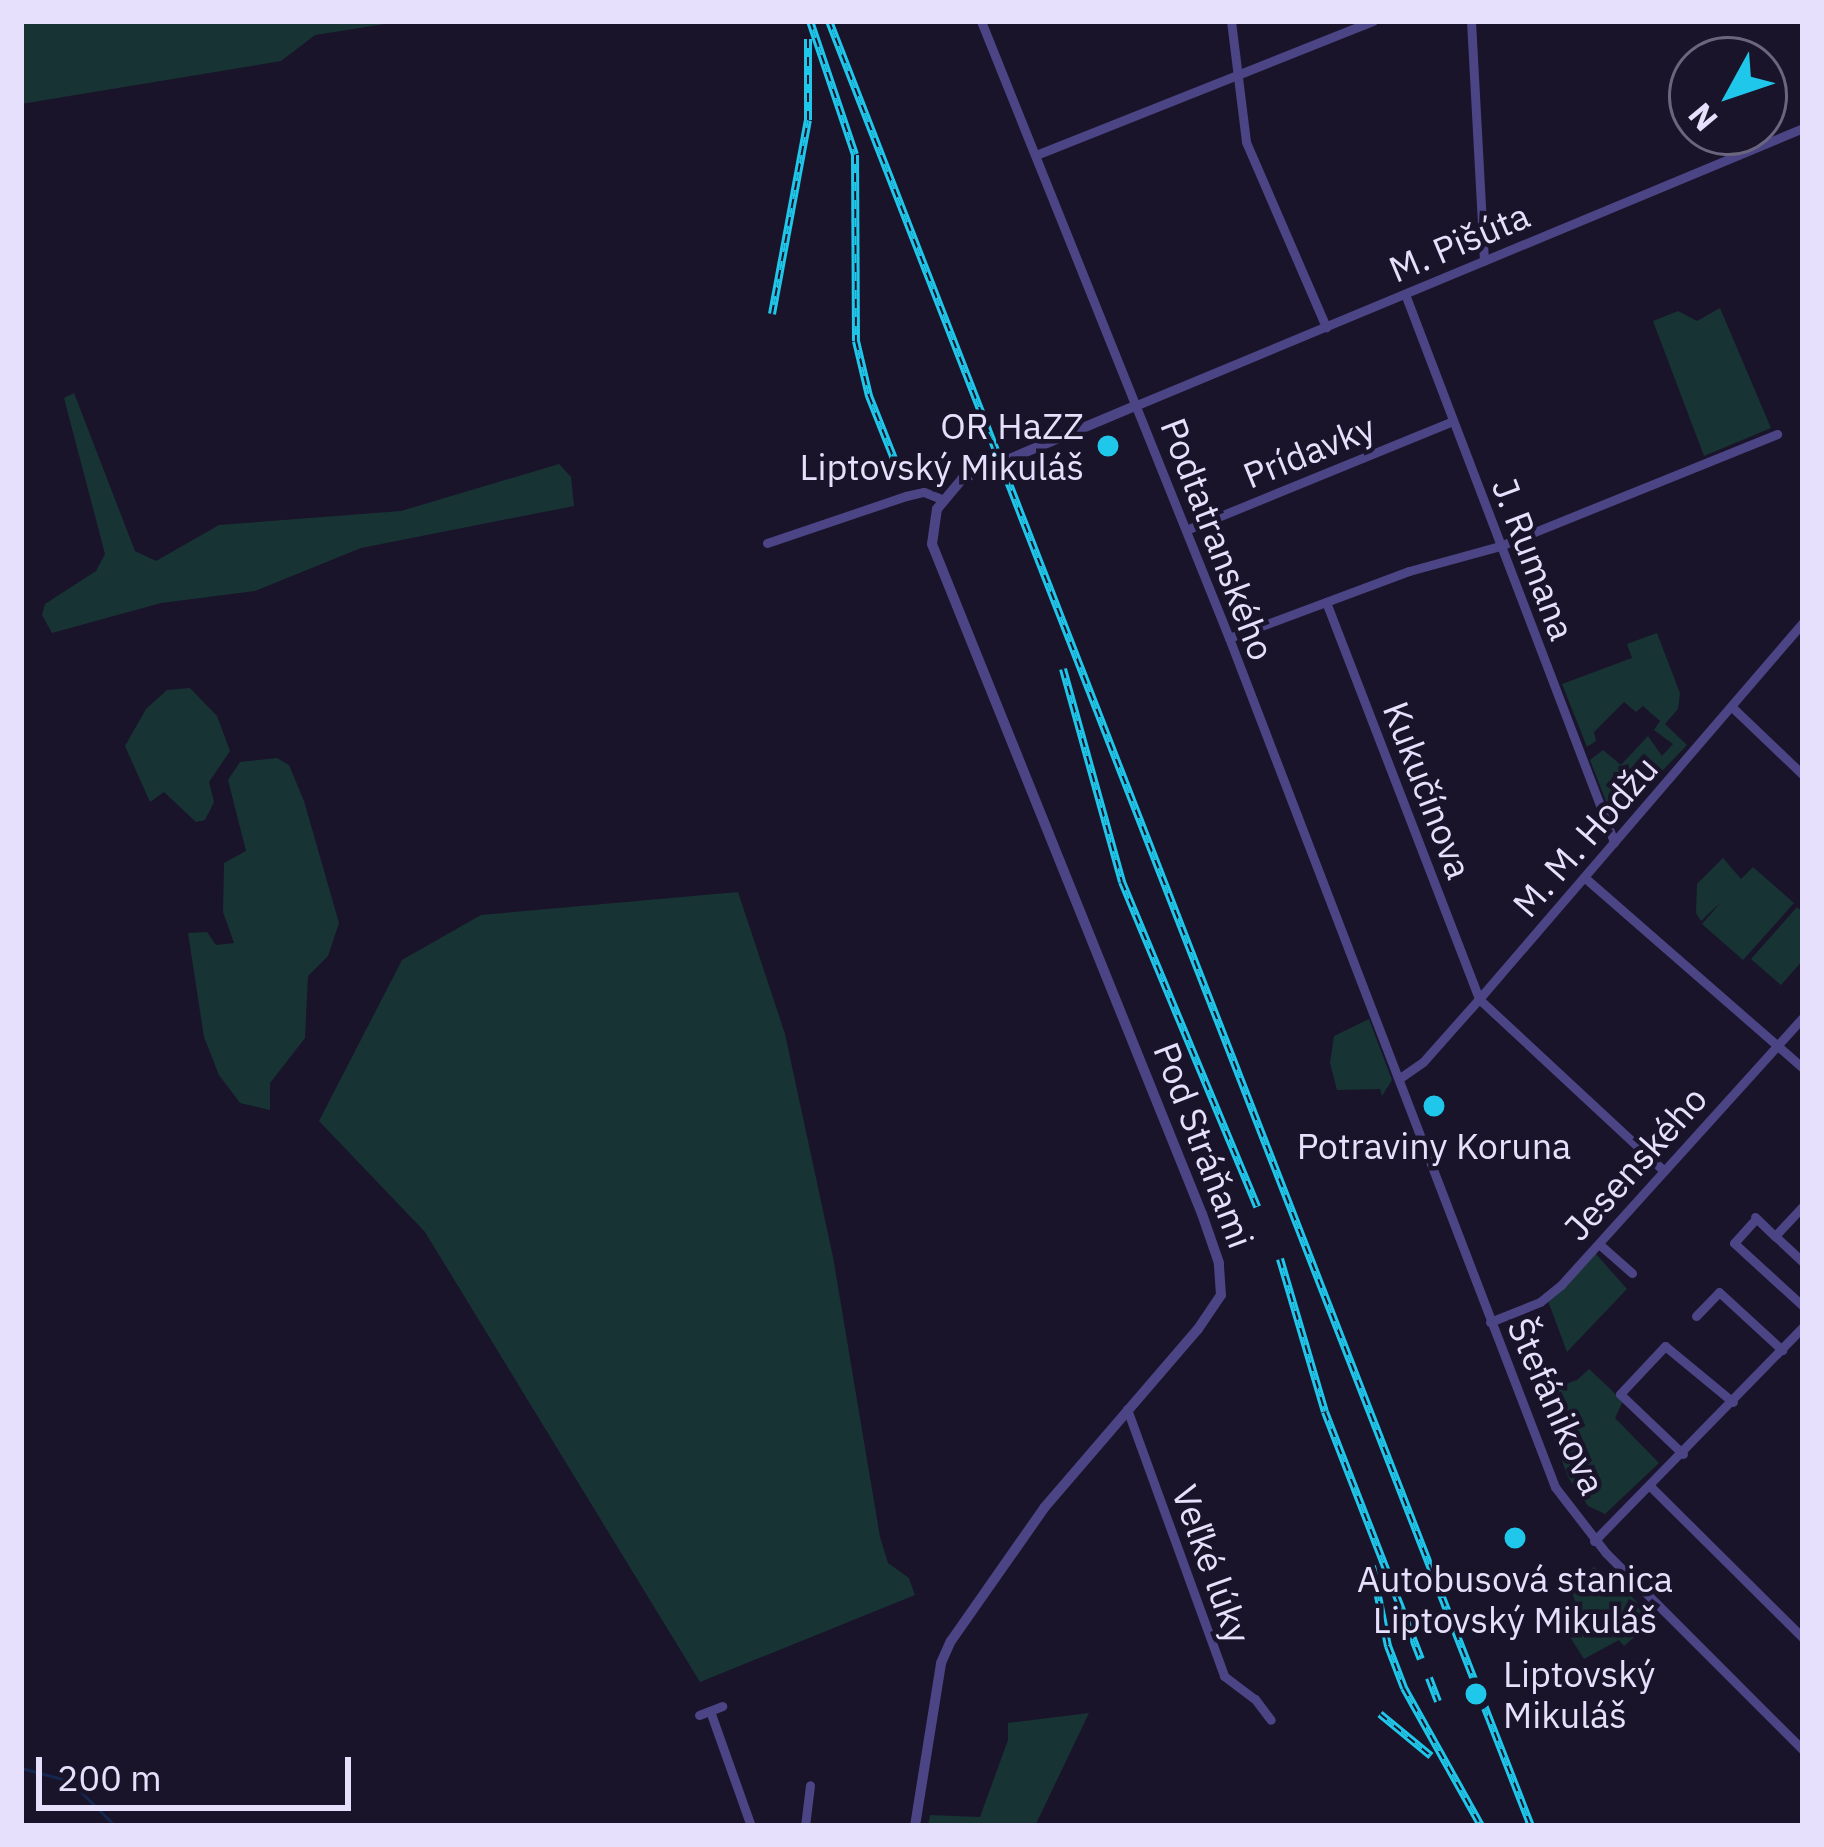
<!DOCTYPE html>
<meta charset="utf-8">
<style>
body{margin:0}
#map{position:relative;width:1824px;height:1847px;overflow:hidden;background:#19142a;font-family:"IBM Plex Sans",sans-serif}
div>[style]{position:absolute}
.green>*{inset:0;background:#183334}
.stream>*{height:3px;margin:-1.5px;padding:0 1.5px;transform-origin:1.5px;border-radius:1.5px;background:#15274e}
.minor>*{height:9px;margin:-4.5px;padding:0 4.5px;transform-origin:4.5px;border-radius:4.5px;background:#4b4485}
.tertiary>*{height:10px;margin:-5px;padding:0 5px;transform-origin:5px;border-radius:5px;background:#4b4485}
.rail>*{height:8px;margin-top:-4px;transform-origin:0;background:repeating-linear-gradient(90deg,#19142a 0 9px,#1fc7ea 0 18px);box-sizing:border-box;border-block:3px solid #1fc7ea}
.dots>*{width:33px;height:33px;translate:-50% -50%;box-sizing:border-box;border:6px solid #19142a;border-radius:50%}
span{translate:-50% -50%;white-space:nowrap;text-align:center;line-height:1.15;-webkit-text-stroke:9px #19142a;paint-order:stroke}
.street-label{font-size:36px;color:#e6e0fc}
.poi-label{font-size:36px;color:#e6e0fc}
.right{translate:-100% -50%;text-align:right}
.left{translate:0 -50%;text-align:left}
.frame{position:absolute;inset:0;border:24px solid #e6e0fc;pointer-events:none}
.north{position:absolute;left:1668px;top:36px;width:120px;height:120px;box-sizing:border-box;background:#19142a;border:3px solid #6b667e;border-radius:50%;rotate:230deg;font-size:33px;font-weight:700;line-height:48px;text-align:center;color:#e6e0fc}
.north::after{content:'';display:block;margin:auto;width:42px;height:54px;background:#1fc7ea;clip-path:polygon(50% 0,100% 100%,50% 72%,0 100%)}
.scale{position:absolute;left:36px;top:1757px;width:315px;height:54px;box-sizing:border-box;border:6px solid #e6e0fc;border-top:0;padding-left:15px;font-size:36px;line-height:42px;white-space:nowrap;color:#e6e0fc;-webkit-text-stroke:9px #19142a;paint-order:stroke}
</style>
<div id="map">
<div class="green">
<i style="clip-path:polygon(21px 21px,404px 21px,315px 35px,281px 61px,21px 104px)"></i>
<i style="clip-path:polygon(1720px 308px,1771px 428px,1704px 456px,1653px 321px,1678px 311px,1697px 321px)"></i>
<i style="clip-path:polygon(74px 393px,135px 551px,156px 561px,219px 525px,401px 511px,559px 464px,571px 477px,574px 506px,361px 548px,255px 591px,161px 603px,52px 633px,42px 615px,45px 604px,96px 571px,105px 554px,64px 398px)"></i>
<i style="clip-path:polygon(1657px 633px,1680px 693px,1678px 709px,1665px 724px,1687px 745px,1619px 816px,1609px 809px,1590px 760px,1603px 750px,1621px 765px,1648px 736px,1662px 756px,1673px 744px,1654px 730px,1660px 721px,1643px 706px,1636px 712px,1624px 702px,1594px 732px,1596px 741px,1587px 747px,1562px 684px,1632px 658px,1627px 644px)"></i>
<i style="clip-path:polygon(190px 688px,217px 716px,230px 751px,209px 782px,214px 802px,205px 820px,196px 822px,164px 792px,150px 802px,125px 746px,146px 709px,167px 690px)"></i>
<i style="clip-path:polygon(277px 758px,289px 765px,304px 801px,339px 923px,328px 956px,308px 976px,305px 1038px,270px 1083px,270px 1110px,240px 1103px,219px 1075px,204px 1037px,188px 933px,207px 932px,216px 945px,234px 943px,223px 912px,224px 863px,246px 851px,228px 780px,240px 762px)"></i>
<i style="clip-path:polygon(1723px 858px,1741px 879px,1753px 867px,1794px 903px,1743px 960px,1702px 924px,1722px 901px,1701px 921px,1696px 913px,1697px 884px)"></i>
<i style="clip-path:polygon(738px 892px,785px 1034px,833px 1257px,880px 1537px,888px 1563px,909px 1578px,915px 1595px,700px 1682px,425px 1232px,319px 1121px,402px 960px,481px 915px)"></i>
<i style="clip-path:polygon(1797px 907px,1803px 912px,1803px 960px,1781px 985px,1751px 959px)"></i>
<i style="clip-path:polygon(1369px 1019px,1392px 1080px,1382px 1096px,1380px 1089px,1337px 1090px,1330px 1063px,1334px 1036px)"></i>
<i style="clip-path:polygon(1596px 1254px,1627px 1289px,1567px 1352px,1548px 1301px)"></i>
<i style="clip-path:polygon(1589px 1369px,1623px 1401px,1615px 1418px,1659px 1463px,1605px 1514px,1588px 1506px,1568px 1477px,1537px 1394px,1577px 1380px)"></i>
<i style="clip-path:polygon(1594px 1567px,1614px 1578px,1654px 1620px,1624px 1646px,1619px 1640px,1584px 1659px,1570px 1637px,1580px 1629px,1568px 1608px,1577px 1605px,1570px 1589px)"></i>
<i style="clip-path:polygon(1089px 1713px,1035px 1826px,928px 1826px,930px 1815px,980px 1817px,1008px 1740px,1008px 1723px)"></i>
</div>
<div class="stream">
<i style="left:21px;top:1768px;width:51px;rotate:14.9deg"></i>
<i style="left:70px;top:1781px;width:64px;rotate:45deg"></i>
</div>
<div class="minor">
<i style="left:981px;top:21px;width:665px;rotate:68.1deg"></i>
<i style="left:1229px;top:638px;width:909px;rotate:68.99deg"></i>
<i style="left:1555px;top:1487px;width:83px;rotate:52.3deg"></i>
<i style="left:1606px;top:1553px;width:279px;rotate:45deg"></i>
<i style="left:1231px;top:21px;width:122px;rotate:82.9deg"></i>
<i style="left:1246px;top:142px;width:202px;rotate:66.6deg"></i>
<i style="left:1471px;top:21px;width:240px;rotate:86.9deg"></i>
<i style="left:1036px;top:155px;width:363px;rotate:-21.7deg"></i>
<i style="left:1405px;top:294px;width:587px;rotate:69.12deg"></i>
<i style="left:1137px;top:405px;width:721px;rotate:-22.58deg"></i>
<i style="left:1186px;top:530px;width:288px;rotate:-22.2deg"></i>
<i style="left:767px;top:543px;width:147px;rotate:-18.7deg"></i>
<i style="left:906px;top:496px;width:18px;rotate:-13deg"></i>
<i style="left:924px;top:492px;width:18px;rotate:22deg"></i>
<i style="left:1326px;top:602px;width:425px;rotate:68.9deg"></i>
<i style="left:1479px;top:999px;width:251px;rotate:42.9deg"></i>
<i style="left:1229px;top:638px;width:192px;rotate:-20.4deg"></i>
<i style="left:1409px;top:571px;width:94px;rotate:-15.4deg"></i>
<i style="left:1500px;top:546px;width:299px;rotate:-22deg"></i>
<i style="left:1733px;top:708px;width:97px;rotate:43.7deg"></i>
<i style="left:1584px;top:877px;width:291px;rotate:41.1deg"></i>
<i style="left:1400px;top:1078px;width:28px;rotate:-35deg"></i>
<i style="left:1423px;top:1062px;width:84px;rotate:-48.4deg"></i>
<i style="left:1479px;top:999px;width:497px;rotate:-49.3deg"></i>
<i style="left:1755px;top:1217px;width:28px;rotate:44deg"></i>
<i style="left:1775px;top:1236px;width:41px;rotate:-47deg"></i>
<i style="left:1753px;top:1222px;width:28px;rotate:132deg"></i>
<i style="left:1734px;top:1243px;width:93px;rotate:42.4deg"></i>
<i style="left:1775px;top:1236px;width:38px;rotate:43deg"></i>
<i style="left:1599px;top:1244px;width:44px;rotate:41.3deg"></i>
<i style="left:1696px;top:1316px;width:33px;rotate:-46deg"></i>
<i style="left:1719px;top:1292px;width:86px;rotate:42.6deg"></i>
<i style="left:1490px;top:1322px;width:54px;rotate:-21.8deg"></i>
<i style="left:1540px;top:1302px;width:27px;rotate:-39deg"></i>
<i style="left:1561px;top:1285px;width:361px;rotate:-47.9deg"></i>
<i style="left:1127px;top:1409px;width:284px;rotate:70deg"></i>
<i style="left:1224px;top:1676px;width:39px;rotate:37deg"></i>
<i style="left:1255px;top:1699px;width:26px;rotate:53deg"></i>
<i style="left:1683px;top:1454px;width:87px;rotate:-136.4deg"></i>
<i style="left:1620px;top:1394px;width:66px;rotate:-46.8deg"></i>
<i style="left:1665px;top:1346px;width:88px;rotate:39.5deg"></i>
<i style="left:1651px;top:1487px;width:214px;rotate:44.8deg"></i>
<i style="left:1594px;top:1541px;width:299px;rotate:-45.7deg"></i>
<i style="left:710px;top:1711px;width:122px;rotate:70.4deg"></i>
<i style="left:699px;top:1715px;width:25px;rotate:-21deg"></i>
<i style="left:805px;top:1826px;width:41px;rotate:-83deg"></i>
</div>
<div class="tertiary">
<i style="left:915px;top:1826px;width:165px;rotate:-80.9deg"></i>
<i style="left:941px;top:1663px;width:24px;rotate:-66deg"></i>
<i style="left:951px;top:1641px;width:162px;rotate:-55deg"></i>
<i style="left:1044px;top:1508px;width:236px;rotate:-49.3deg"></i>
<i style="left:1198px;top:1329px;width:41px;rotate:-55.9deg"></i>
<i style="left:1221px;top:1295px;width:32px;rotate:-94deg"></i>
<i style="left:1219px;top:1263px;width:52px;rotate:-109.1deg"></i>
<i style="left:1202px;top:1214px;width:722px;rotate:-111.95deg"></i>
<i style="left:932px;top:544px;width:35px;rotate:-82deg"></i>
<i style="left:937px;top:509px;width:39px;rotate:-50deg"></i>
<i style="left:962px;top:479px;width:190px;rotate:-22.9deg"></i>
</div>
<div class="rail">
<i style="left:810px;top:21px;width:141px;rotate:71.4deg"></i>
<i style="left:855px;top:155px;width:186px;rotate:89.7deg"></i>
<i style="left:856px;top:341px;width:57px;rotate:76.7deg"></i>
<i style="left:869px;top:396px;width:84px;rotate:68.3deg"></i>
<i style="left:829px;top:21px;width:1937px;rotate:68.75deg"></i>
<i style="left:772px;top:314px;width:197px;rotate:-79.5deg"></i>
<i style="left:808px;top:120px;width:81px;rotate:-90deg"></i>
<i style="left:1063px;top:669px;width:221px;rotate:74.5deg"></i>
<i style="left:1122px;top:882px;width:352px;rotate:67.4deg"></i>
<i style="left:1280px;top:1259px;width:159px;rotate:73.6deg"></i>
<i style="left:1325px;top:1412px;width:265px;rotate:68.8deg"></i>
<i style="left:1372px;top:1566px;width:82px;rotate:78.7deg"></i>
<i style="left:1388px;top:1646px;width:45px;rotate:69.1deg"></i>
<i style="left:1404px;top:1688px;width:158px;rotate:60.8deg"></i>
<i style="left:1429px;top:1678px;width:25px;rotate:69deg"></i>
<i style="left:1380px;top:1714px;width:66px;rotate:39.5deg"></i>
</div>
<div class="dots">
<i style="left:1108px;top:446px;background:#1fc7ea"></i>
<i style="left:1434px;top:1106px;background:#1fc7ea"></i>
<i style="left:1515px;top:1538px;background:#1fc7ea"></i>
<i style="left:1476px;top:1694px;background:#1fc7ea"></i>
</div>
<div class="street-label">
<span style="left:1459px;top:242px;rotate:-23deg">M. Pišúta</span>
<span style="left:1309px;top:451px;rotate:-22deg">Prídavky</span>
<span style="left:1218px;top:539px;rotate:69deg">Podtatranského</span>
<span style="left:1534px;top:559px;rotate:69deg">J. Rumana</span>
<span style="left:1428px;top:790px;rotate:69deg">Kukučínova</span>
<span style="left:1585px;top:836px;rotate:-49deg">M. M. Hodžu</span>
<span style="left:1204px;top:1145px;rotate:69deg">Pod Stráňami</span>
<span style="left:1635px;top:1163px;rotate:-48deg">Jesenského</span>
<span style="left:1557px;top:1406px;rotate:66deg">Štefánikova</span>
<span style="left:1212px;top:1564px;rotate:70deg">Veľké lúky</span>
</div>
<div class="poi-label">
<span class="right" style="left:1084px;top:446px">OR HaZZ<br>Liptovský Mikuláš</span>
<span style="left:1434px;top:1146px">Potraviny Koruna</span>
<span style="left:1515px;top:1599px">Autobusová stanica<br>Liptovský Mikuláš</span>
<span class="left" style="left:1503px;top:1694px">Liptovský<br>Mikuláš</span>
</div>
<div class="frame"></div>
<div class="north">N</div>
<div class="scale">200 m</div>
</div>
